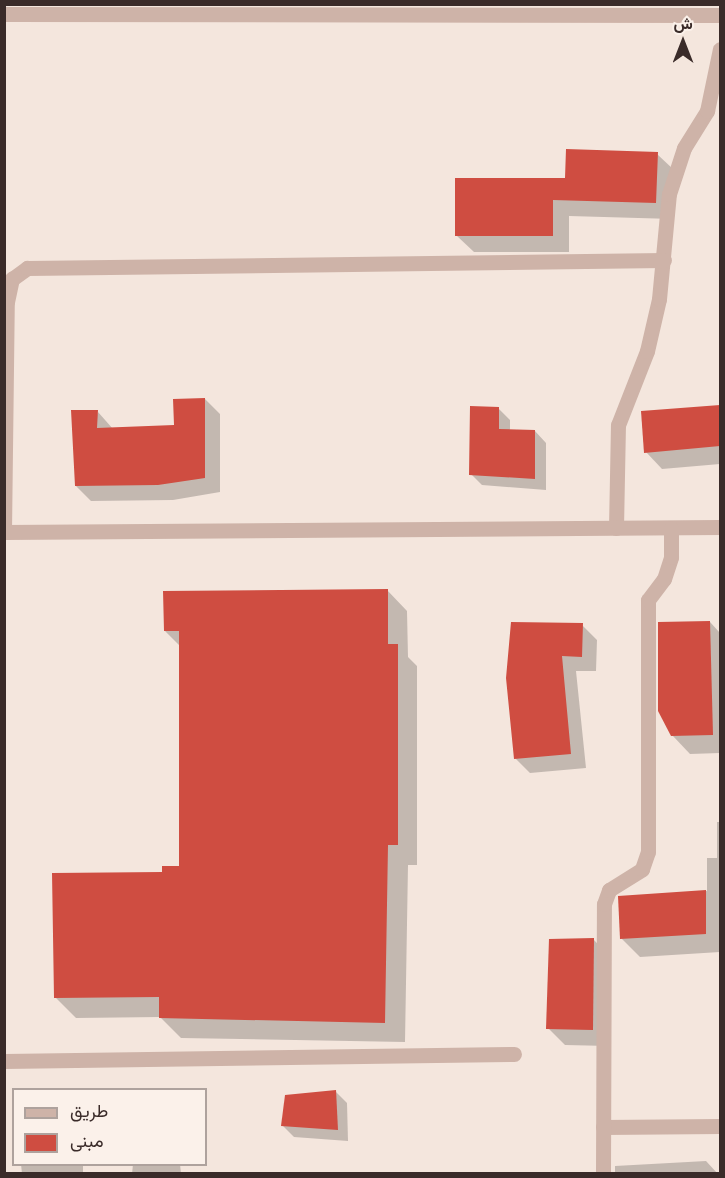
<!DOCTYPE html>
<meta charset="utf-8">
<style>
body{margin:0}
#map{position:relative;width:725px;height:1178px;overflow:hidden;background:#f4e6dd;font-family:Montserrat,Vazirmatn,sans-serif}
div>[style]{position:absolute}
.shadow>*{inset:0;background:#0003}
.building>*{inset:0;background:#cf4d41}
.street>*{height:15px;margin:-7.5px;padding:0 7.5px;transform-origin:7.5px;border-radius:7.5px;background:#ceb3a8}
span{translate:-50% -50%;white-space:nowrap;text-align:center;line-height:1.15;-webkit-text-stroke:4.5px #fbf1ea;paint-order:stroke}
.frame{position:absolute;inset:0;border:6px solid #3a2b29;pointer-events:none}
.legend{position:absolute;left:12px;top:1088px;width:195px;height:78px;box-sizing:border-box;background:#fbf1ea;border:2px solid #aea29d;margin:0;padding:8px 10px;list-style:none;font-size:18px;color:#3a2b29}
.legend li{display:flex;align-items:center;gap:12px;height:30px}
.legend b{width:30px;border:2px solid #aea29d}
.north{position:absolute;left:653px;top:12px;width:60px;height:60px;-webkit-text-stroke:4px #fbf1ea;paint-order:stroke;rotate:0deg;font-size:16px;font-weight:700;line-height:24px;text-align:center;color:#3a2b29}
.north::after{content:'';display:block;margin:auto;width:21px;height:27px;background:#3a2b29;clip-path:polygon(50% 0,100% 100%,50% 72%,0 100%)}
</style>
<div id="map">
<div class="shadow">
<i style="clip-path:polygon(657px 154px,674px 170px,673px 219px,569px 216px,569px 252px,474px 252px,457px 236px,566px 179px)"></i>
<i style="clip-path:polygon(205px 399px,220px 414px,220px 492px,173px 500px,91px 501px,76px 486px,98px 412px,113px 429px,175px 426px)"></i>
<i style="clip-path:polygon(720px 407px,720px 464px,662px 469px,646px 452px,643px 412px)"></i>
<i style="clip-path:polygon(498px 408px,510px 420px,510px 431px,535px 431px,546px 443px,546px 490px,482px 485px,471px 474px)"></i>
<i style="clip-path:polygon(387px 590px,407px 611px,408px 657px,417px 666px,417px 865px,408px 865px,405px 1042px,181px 1038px,160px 1017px,76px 1018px,56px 998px,163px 874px,180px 868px,180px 646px,165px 631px)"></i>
<i style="clip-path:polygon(710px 622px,720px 633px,720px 753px,690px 754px,672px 735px)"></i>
<i style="clip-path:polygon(582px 625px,597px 640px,596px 671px,576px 671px,586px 768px,530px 773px,515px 758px,508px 678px)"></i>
<i style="clip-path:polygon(717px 822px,720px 822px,720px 952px,640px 957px,622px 939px,620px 898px,707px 891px,707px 858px,717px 858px)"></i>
<i style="clip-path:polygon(594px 940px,610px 957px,609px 1046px,565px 1045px,548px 1028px)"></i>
<i style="clip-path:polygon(336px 1092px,347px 1103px,348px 1141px,294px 1137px,283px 1126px)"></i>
<i style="clip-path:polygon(706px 1161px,718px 1174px,615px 1174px,615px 1166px)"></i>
<i style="clip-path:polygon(21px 1164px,83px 1164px,83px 1174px,22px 1174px)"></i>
<i style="clip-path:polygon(133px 1164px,180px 1164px,181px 1174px,132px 1174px)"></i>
</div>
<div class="building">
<i style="clip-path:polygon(566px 149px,658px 152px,656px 203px,553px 200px,553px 236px,455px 236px,455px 178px,565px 178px)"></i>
<i style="clip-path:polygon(205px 398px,205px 478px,158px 485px,75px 486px,71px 410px,98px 410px,97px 428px,174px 425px,173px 399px)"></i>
<i style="clip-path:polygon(720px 405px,720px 446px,644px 453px,641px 411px)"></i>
<i style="clip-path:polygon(470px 406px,499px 407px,499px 429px,535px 430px,535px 479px,469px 475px)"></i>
<i style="clip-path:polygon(388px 589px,388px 644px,398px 644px,398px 845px,388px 845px,385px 1023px,159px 1018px,159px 997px,54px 998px,52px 873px,162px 872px,162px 866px,179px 866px,179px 631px,164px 631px,163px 591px)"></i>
<i style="clip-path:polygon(710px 621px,713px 735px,671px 736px,658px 711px,658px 622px)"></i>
<i style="clip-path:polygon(511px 622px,583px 623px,582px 657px,562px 656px,571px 754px,514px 759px,506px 678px)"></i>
<i style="clip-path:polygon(706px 890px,706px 934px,620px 939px,618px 896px)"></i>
<i style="clip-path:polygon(594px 938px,593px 1030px,546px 1029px,549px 939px)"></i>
<i style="clip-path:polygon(336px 1090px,338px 1130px,281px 1126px,285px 1095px)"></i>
</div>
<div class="street">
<i style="left:4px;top:14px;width:716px;rotate:0.08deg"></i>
<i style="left:616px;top:528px;width:103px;rotate:-88.9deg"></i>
<i style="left:618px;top:425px;width:79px;rotate:-68.6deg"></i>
<i style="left:647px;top:351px;width:53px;rotate:-77deg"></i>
<i style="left:659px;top:299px;width:105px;rotate:-84.6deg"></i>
<i style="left:669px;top:194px;width:48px;rotate:-71.9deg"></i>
<i style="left:684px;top:148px;width:44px;rotate:-58.1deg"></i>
<i style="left:707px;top:111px;width:63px;rotate:-78.2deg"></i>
<i style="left:4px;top:532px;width:230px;rotate:-89.3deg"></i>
<i style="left:7px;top:302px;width:24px;rotate:-78deg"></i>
<i style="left:12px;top:279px;width:19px;rotate:-36deg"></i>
<i style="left:27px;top:268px;width:637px;rotate:-0.72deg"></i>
<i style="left:4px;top:532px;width:716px;rotate:-0.4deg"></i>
<i style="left:4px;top:1061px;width:510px;rotate:-0.79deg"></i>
<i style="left:603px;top:1127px;width:117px;rotate:-0.5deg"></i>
<i style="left:603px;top:1174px;width:270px;rotate:-89.8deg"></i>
<i style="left:604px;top:904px;width:15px;rotate:-70deg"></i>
<i style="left:609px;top:890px;width:39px;rotate:-32deg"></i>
<i style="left:642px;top:869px;width:18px;rotate:-71deg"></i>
<i style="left:648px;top:852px;width:252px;rotate:-90deg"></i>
<i style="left:648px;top:600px;width:26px;rotate:-53deg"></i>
<i style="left:664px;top:579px;width:23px;rotate:-72deg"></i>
<i style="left:671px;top:557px;width:29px;rotate:-90deg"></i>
</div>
<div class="frame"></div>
<ul class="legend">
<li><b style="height:8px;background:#ceb3a8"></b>طريق</li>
<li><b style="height:16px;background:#cf4d41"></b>مبنى</li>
</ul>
<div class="north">ش</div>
</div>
